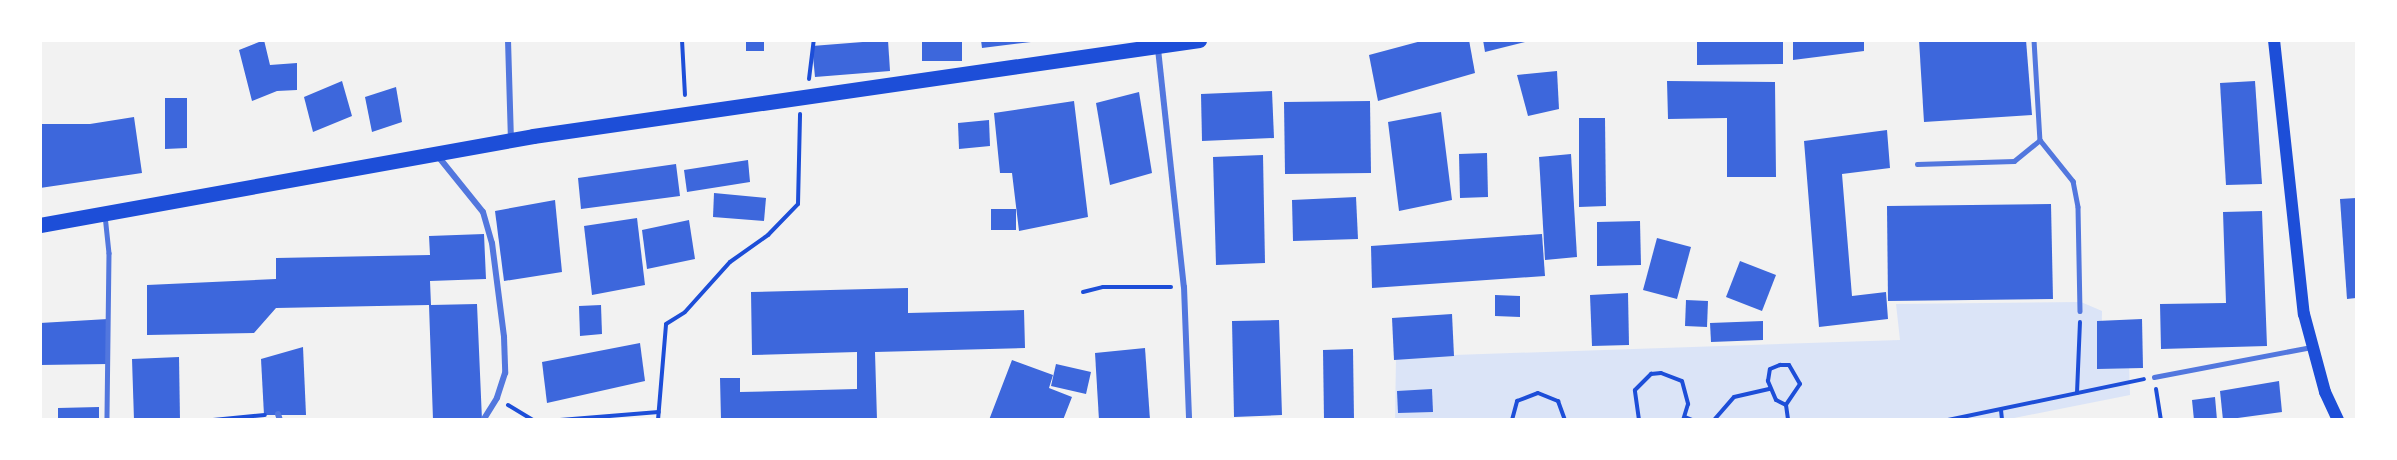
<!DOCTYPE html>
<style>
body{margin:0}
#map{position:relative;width:2397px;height:460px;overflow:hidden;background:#f2f2f2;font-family:Inter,sans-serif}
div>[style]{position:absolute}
.green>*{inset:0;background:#dbe4f7}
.building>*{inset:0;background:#3d67dc}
.path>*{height:4px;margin:-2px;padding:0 2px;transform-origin:2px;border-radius:2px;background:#1d4ed8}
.service>*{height:4.5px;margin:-2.25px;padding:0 2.25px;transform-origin:2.25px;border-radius:2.25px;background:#5277de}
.minor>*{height:6px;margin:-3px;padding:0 3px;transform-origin:3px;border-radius:3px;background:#5277de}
.secondary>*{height:12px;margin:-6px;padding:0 6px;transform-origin:6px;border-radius:6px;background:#1d4ed8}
.primary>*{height:15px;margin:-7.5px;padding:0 7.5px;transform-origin:7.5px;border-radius:7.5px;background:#1d4ed8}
span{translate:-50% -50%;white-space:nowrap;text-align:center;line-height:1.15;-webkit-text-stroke:5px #fff;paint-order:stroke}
.frame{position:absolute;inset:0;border:42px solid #fff;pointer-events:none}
</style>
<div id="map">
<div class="green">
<i style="clip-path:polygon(2081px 302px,2102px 311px,2101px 361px,2129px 361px,2130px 395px,2009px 419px,1395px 420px,1396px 357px,1900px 340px,1896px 304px)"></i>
</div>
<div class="building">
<i style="clip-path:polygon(264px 40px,270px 65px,297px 63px,297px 90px,277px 91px,252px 101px,239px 50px)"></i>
<i style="clip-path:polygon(746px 40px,764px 40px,764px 51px,746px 51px)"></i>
<i style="clip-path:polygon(888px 40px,890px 71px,815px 77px,812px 46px)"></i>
<i style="clip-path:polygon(922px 40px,962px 40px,962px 61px,922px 61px)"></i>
<i style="clip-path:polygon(981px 40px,1031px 40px,1031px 42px,982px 48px)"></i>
<i style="clip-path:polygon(1425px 40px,1469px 40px,1475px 73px,1378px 101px,1369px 55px)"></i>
<i style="clip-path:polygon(1483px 40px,1529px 40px,1529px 41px,1485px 52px)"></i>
<i style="clip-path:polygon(1697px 40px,1783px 40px,1783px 64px,1697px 65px)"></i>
<i style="clip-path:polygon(1793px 40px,1864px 40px,1864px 51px,1793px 60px)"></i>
<i style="clip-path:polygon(1919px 40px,2026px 40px,2032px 115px,1924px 122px)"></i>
<i style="clip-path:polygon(1557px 71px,1559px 109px,1528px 116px,1517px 75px)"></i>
<i style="clip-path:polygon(342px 81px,352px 116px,313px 132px,304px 97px)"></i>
<i style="clip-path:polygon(1667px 81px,1775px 82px,1776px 177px,1727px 177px,1727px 118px,1668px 119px)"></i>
<i style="clip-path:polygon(2255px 81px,2262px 184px,2226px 185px,2220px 83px)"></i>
<i style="clip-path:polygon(396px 87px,402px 122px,372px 132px,365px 97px)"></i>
<i style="clip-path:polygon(1272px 91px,1274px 138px,1202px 141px,1201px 94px)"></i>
<i style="clip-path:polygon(1139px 92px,1152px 173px,1110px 185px,1096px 103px)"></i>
<i style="clip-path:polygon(165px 98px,187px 98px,187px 148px,165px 149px)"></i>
<i style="clip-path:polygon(1074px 101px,1088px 217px,1019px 231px,1012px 173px,1000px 173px,994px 113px)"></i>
<i style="clip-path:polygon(1370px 101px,1371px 173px,1285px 174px,1284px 102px)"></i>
<i style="clip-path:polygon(1441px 112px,1452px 200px,1399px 211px,1388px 122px)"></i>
<i style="clip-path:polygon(134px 117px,142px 173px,40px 188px,40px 124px,90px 124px)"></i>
<i style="clip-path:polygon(1579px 118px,1605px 118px,1606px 206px,1579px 207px)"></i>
<i style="clip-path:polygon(989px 120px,990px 146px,959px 149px,958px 123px)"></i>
<i style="clip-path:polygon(1887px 130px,1890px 168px,1842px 174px,1852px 296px,1886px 292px,1888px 319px,1819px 327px,1804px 141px)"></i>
<i style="clip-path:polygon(1487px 153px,1488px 197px,1460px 198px,1459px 154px)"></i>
<i style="clip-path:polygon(1571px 154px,1577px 257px,1545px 260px,1539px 157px)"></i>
<i style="clip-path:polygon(1263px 155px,1265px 263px,1216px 265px,1213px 157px)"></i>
<i style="clip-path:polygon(748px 160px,750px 182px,687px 192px,684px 170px)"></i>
<i style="clip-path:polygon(676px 164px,680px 196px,581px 209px,578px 178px)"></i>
<i style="clip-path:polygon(714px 193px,766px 198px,764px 221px,713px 217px)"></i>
<i style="clip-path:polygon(1356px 197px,1358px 239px,1293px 241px,1292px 200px)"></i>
<i style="clip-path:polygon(2356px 198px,2356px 298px,2347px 299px,2340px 199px)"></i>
<i style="clip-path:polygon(555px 200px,562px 272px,504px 281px,495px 211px)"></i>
<i style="clip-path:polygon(2051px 204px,2053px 299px,1888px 301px,1887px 206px)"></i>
<i style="clip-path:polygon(991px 209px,1016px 209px,1016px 230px,991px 230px)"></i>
<i style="clip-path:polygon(2262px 211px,2267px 346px,2161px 349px,2160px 304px,2226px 303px,2223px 212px)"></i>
<i style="clip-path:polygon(637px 218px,645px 285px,592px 295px,584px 226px)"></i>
<i style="clip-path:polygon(689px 220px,695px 259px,647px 269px,642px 230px)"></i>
<i style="clip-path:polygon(1640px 221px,1641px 265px,1597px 266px,1597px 222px)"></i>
<i style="clip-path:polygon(484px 234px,486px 279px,430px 281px,431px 305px,477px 304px,482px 420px,433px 420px,429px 305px,276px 308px,254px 333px,147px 335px,147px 285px,276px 279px,276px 258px,430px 255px,429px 236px)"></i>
<i style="clip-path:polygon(1542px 234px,1545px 276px,1372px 288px,1371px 246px)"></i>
<i style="clip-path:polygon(1657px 238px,1691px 247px,1677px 299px,1643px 290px)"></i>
<i style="clip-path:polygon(1740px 261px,1776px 275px,1762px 311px,1726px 297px)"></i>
<i style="clip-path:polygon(908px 288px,908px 313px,1024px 310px,1025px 348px,875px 352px,877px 420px,721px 420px,720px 378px,740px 378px,740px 392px,857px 389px,857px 352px,752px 355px,751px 292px)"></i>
<i style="clip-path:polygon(1628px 293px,1629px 345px,1592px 346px,1590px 295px)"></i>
<i style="clip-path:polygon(1495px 295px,1520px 296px,1520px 317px,1495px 316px)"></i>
<i style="clip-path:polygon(1686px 300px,1708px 301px,1707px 327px,1685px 326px)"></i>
<i style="clip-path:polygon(601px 305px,602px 334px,580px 336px,579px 306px)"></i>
<i style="clip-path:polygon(1452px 314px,1454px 356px,1394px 360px,1392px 318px)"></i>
<i style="clip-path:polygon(108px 319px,108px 364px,40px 365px,40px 323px)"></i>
<i style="clip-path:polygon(2142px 319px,2143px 368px,2097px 369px,2097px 321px)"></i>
<i style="clip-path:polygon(1279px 320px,1282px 415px,1234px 417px,1232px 321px)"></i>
<i style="clip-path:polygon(1763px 321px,1763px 340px,1711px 342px,1710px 323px)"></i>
<i style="clip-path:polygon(640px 343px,645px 381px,547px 403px,542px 362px)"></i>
<i style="clip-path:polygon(303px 347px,306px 415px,264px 415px,261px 359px)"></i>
<i style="clip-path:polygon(1145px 348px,1150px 420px,1099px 420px,1095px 353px)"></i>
<i style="clip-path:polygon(1353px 349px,1354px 420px,1324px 420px,1323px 350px)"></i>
<i style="clip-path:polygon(179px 357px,180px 420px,134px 420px,132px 359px)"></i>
<i style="clip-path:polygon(1012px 360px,1053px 375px,1049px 388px,1072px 397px,1063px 420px,989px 420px)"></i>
<i style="clip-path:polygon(1056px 364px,1091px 372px,1086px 394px,1051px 386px)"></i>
<i style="clip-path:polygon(2279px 381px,2282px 412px,2223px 420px,2220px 391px)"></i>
<i style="clip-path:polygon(1432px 389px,1433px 412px,1398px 413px,1397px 391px)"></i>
<i style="clip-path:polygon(2215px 397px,2217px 420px,2194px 420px,2192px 400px)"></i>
<i style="clip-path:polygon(99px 407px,99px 420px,58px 420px,58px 408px)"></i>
</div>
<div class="path">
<i style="left:682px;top:40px;width:55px;rotate:86.9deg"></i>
<i style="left:809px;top:79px;width:39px;rotate:-83deg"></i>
<i style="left:1083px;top:292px;width:21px;rotate:-14deg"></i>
<i style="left:1103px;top:287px;width:68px"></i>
<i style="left:1780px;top:365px;width:9px"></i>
<i style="left:1789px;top:365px;width:22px;rotate:60deg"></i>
<i style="left:1800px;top:384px;width:25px;rotate:124deg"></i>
<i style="left:1786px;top:405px;width:11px;rotate:-153deg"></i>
<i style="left:1776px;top:400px;width:21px;rotate:-113deg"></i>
<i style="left:1768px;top:381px;width:12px;rotate:-81deg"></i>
<i style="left:1770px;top:369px;width:11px;rotate:-22deg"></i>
<i style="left:2156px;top:389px;width:31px;rotate:81deg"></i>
<i style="left:2077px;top:393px;width:71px;rotate:-87.6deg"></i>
<i style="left:508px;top:405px;width:29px;rotate:31deg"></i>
<i style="left:1786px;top:405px;width:15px;rotate:82deg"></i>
<i style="left:2001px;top:410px;width:10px;rotate:84deg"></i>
<i style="left:1685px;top:417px;width:8px;rotate:23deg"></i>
<i style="left:213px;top:420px;width:52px;rotate:-5.5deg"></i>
<i style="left:560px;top:420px;width:99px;rotate:-4.6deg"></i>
<i style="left:658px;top:420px;width:96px;rotate:-85.2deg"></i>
<i style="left:666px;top:324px;width:22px;rotate:-32deg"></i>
<i style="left:685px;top:312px;width:67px;rotate:-48deg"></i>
<i style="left:730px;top:262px;width:47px;rotate:-35.4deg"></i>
<i style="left:768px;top:235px;width:43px;rotate:-45.9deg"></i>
<i style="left:798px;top:204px;width:90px;rotate:-88.7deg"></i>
<i style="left:1512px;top:420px;width:20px;rotate:-75deg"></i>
<i style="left:1517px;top:401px;width:22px;rotate:-21deg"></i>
<i style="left:1538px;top:393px;width:22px;rotate:22deg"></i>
<i style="left:1558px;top:401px;width:20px;rotate:70deg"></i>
<i style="left:1639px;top:420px;width:30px;rotate:-98deg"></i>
<i style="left:1635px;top:390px;width:23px;rotate:-45deg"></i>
<i style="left:1651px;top:374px;width:10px;rotate:-6deg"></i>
<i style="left:1661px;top:373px;width:22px;rotate:21deg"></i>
<i style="left:1682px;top:381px;width:24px;rotate:75deg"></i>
<i style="left:1688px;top:404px;width:17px;rotate:107deg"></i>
<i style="left:1714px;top:420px;width:30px;rotate:-49deg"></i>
<i style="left:1734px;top:397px;width:37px;rotate:-13deg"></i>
<i style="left:1948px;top:420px;width:200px;rotate:-11.8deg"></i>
</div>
<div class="service">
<i style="left:2034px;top:40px;width:100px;rotate:86.6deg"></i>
<i style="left:2040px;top:140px;width:53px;rotate:51.2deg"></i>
<i style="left:2073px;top:181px;width:26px;rotate:79deg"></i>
<i style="left:2078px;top:207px;width:104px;rotate:88.9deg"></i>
<i style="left:1917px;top:164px;width:97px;rotate:-1.8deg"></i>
<i style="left:2014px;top:161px;width:33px;rotate:-39deg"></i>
<i style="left:105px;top:215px;width:38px;rotate:84deg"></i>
<i style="left:109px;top:253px;width:167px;rotate:90.7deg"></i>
<i style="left:2154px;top:377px;width:160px;rotate:-10.8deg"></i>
</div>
<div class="minor">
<i style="left:508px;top:40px;width:100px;rotate:88.3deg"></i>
<i style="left:1158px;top:49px;width:239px;rotate:83.8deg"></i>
<i style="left:1184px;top:287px;width:133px;rotate:87.8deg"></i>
<i style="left:437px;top:155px;width:73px;rotate:51.1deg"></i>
<i style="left:483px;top:212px;width:32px;rotate:74deg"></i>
<i style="left:492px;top:243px;width:95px;rotate:82.7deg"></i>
<i style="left:504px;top:337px;width:36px;rotate:88deg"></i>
<i style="left:505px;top:373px;width:26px;rotate:108deg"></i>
<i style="left:497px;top:398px;width:26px;rotate:122deg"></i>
<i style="left:278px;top:414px;width:6px;rotate:72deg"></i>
</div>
<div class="secondary">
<i style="left:2274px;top:40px;width:276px;rotate:83.8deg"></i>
<i style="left:2304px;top:314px;width:81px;rotate:74.9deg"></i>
<i style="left:2325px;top:392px;width:31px;rotate:65deg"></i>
</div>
<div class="primary">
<i style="left:40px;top:225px;width:501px;rotate:-10.23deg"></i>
<i style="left:533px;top:136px;width:673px;rotate:-8.2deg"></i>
</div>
<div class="frame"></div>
</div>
